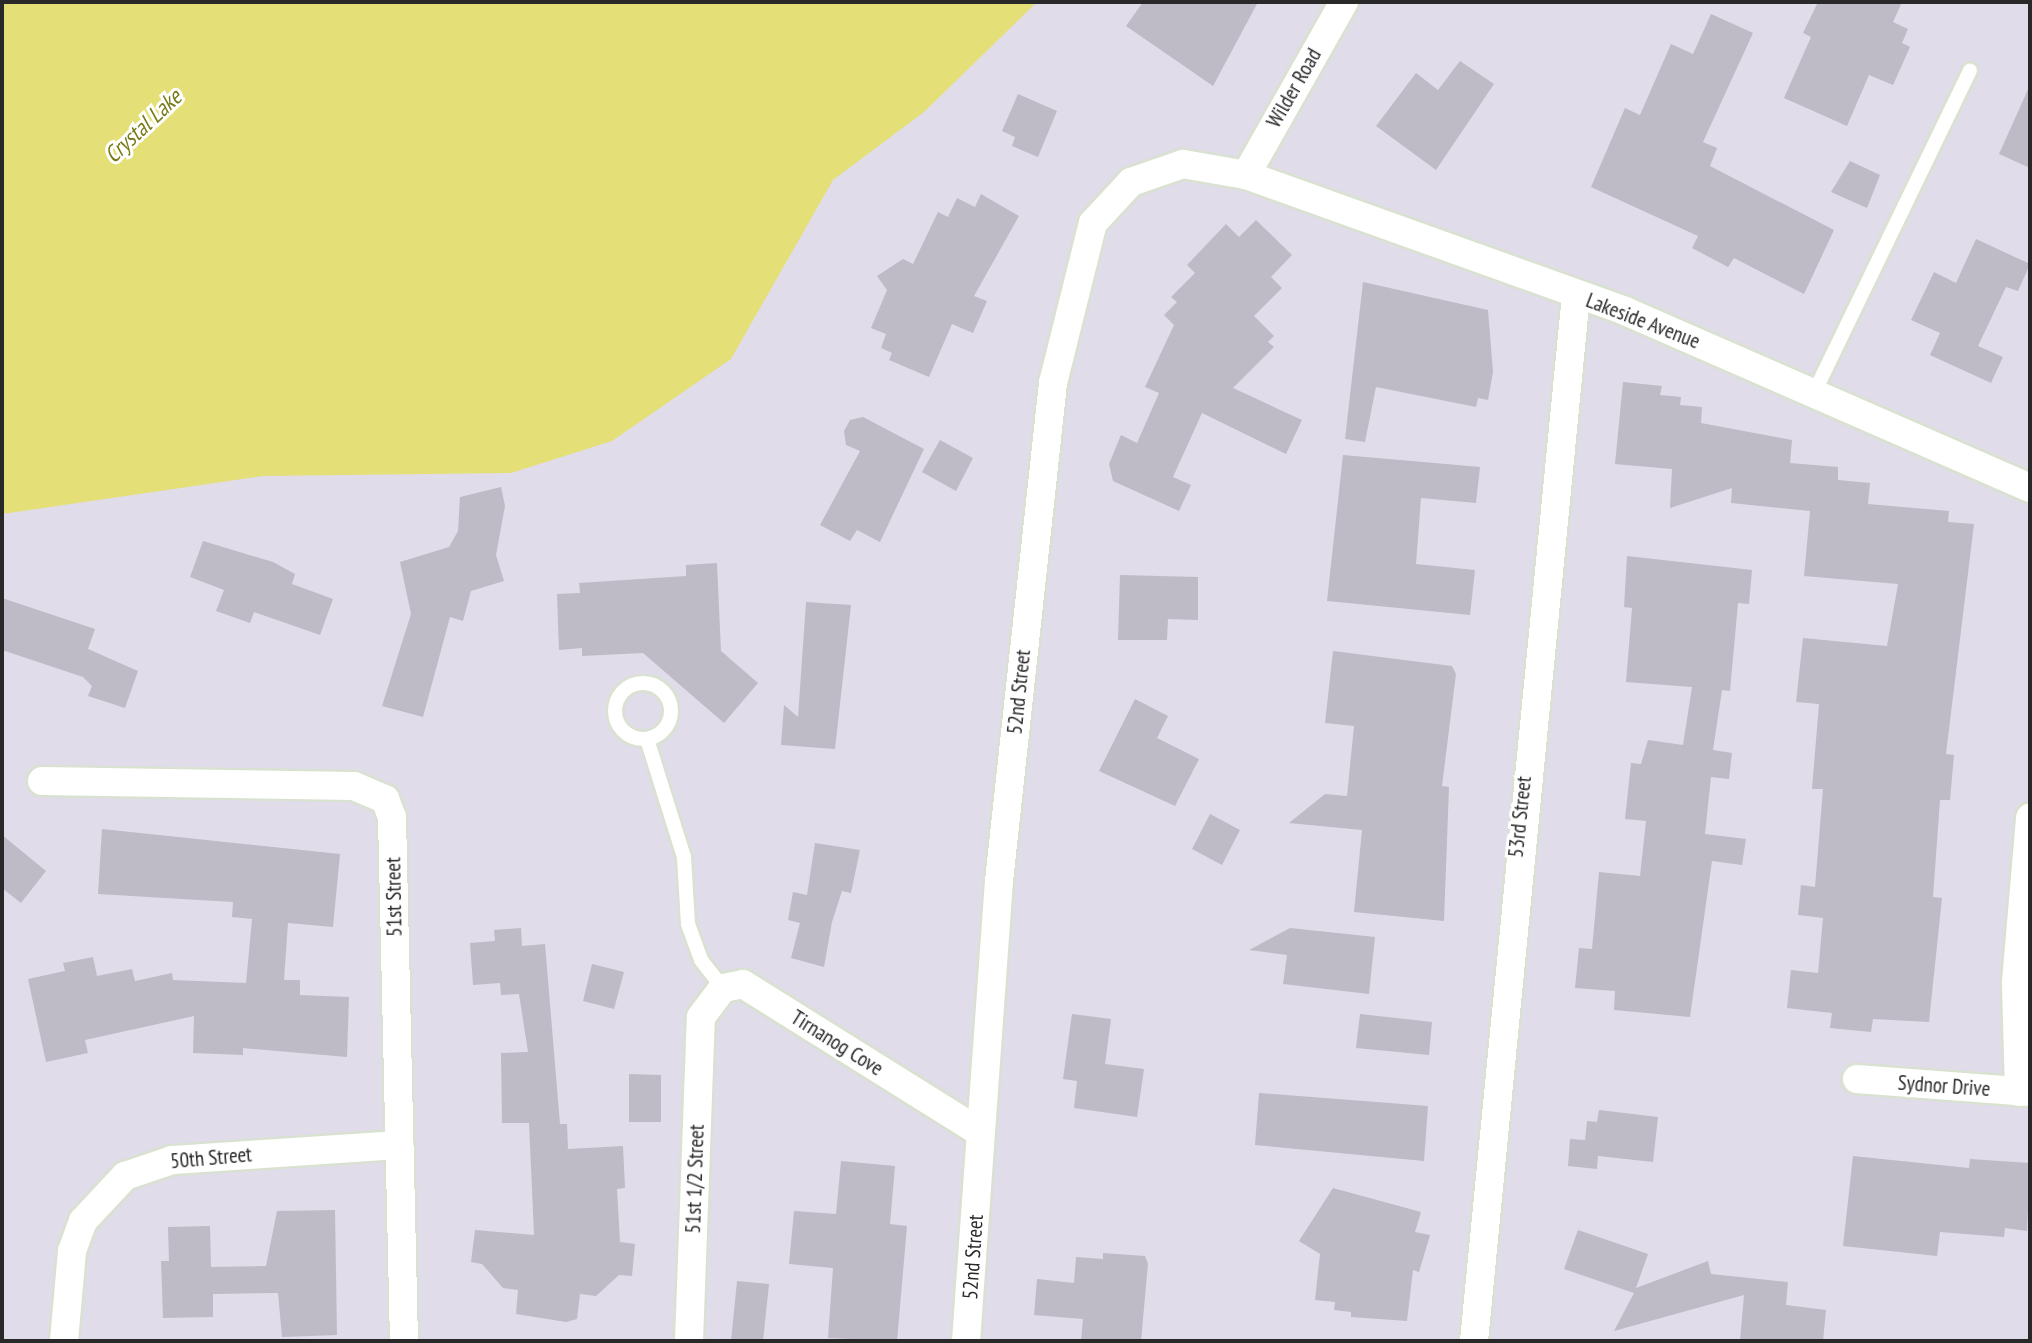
<!DOCTYPE html>
<style>
body{margin:0}
#map{position:relative;width:2032px;height:1343px;overflow:hidden;background:#e0dcea;font-family:"PT Sans Narrow",sans-serif}
div>[style]{position:absolute}
.water>*{inset:0;background:#e4df77}
.building>*{inset:0;background:#bebac6}
.roads{filter:drop-shadow(2px 0 #d9e1d1) drop-shadow(-2px 0 #d9e1d1) drop-shadow(0 2px #d9e1d1) drop-shadow(0 -2px #d9e1d1)}
.service>*{height:14px;margin:-7px;padding:0 7px;transform-origin:7px;border-radius:7px;background:#fff}
.service>.ring{margin:-7px;padding:0;box-sizing:content-box;background:none;border:14px solid #fff;border-radius:50%}
.minor>*{height:28px;margin:-14px;padding:0 14px;transform-origin:14px;border-radius:14px;background:#fff}
span{translate:-50% -50%;white-space:nowrap;text-align:center;line-height:1.15;-webkit-text-stroke:6px #fff;paint-order:stroke}
.street-label{font-size:21px;color:#292929}
.water-label{font-size:23px;color:#787b17;font-style:italic}
.frame{position:absolute;inset:0;border:4px solid #292929;pointer-events:none}
</style>
<div id="map">
<div class="water">
<i style="clip-path:polygon(2px 2px,1037px 2px,924px 112px,833px 180px,731px 359px,612px 441px,511px 473px,263px 476px,2px 514px)"></i>
</div>
<div class="building">
<i style="clip-path:polygon(1143px 2px,1258px 2px,1213px 86px,1126px 26px)"></i>
<i style="clip-path:polygon(1818px 2px,1902px 2px,1893px 22px,1908px 29px,1902px 43px,1910px 47px,1893px 85px,1869px 75px,1847px 126px,1784px 98px,1811px 37px,1803px 33px)"></i>
<i style="clip-path:polygon(1711px 14px,1753px 33px,1703px 142px,1717px 148px,1710px 166px,1834px 230px,1804px 294px,1734px 258px,1728px 267px,1692px 248px,1698px 236px,1591px 187px,1625px 108px,1640px 115px,1671px 44px,1693px 54px)"></i>
<i style="clip-path:polygon(1460px 61px,1494px 84px,1436px 170px,1376px 126px,1416px 73px,1438px 90px)"></i>
<i style="clip-path:polygon(2030px 85px,2030px 168px,1999px 154px)"></i>
<i style="clip-path:polygon(1018px 94px,1057px 111px,1038px 157px,1012px 146px,1015px 137px,1002px 131px)"></i>
<i style="clip-path:polygon(1850px 161px,1880px 175px,1867px 208px,1831px 192px)"></i>
<i style="clip-path:polygon(981px 194px,1019px 216px,974px 296px,987px 301px,973px 333px,952px 324px,929px 377px,889px 360px,892px 353px,881px 348px,886px 334px,871px 328px,887px 290px,877px 276px,903px 259px,913px 264px,938px 212px,948px 217px,957px 198px,975px 207px)"></i>
<i style="clip-path:polygon(1256px 220px,1292px 255px,1271px 277px,1282px 288px,1254px 316px,1274px 336px,1268px 342px,1274px 347px,1233px 388px,1302px 420px,1286px 454px,1202px 413px,1173px 477px,1191px 485px,1179px 511px,1113px 481px,1109px 464px,1121px 435px,1137px 443px,1159px 393px,1145px 387px,1174px 325px,1164px 315px,1177px 302px,1171px 297px,1195px 273px,1187px 265px,1226px 224px,1239px 237px)"></i>
<i style="clip-path:polygon(1976px 239px,2030px 264px,2018px 291px,2006px 287px,1978px 346px,2003px 357px,1991px 383px,1930px 355px,1940px 333px,1911px 320px,1934px 272px,1956px 283px)"></i>
<i style="clip-path:polygon(1363px 282px,1488px 310px,1493px 372px,1488px 400px,1478px 398px,1476px 407px,1376px 387px,1365px 442px,1345px 439px)"></i>
<i style="clip-path:polygon(1623px 382px,1662px 386px,1660px 395px,1681px 397px,1680px 405px,1702px 407px,1701px 423px,1792px 440px,1790px 463px,1838px 467px,1838px 480px,1870px 483px,1868px 504px,1949px 511px,1948px 522px,1974px 524px,1946px 754px,1954px 755px,1950px 800px,1940px 800px,1933px 897px,1942px 898px,1929px 1022px,1873px 1019px,1871px 1032px,1830px 1028px,1832px 1013px,1787px 1008px,1791px 970px,1818px 973px,1823px 918px,1798px 915px,1801px 885px,1815px 887px,1823px 789px,1812px 789px,1819px 704px,1796px 702px,1803px 638px,1887px 646px,1898px 584px,1804px 576px,1810px 511px,1731px 503px,1732px 488px,1670px 508px,1672px 469px,1615px 464px)"></i>
<i style="clip-path:polygon(863px 417px,924px 449px,880px 542px,857px 530px,850px 541px,820px 525px,860px 451px,846px 445px,844px 431px,850px 420px)"></i>
<i style="clip-path:polygon(940px 440px,973px 458px,956px 491px,922px 472px)"></i>
<i style="clip-path:polygon(1343px 455px,1480px 467px,1476px 503px,1421px 498px,1416px 564px,1475px 570px,1470px 615px,1327px 601px)"></i>
<i style="clip-path:polygon(501px 487px,505px 506px,496px 555px,504px 581px,471px 591px,463px 621px,450px 617px,423px 717px,382px 706px,411px 614px,400px 562px,449px 547px,458px 531px,460px 497px)"></i>
<i style="clip-path:polygon(203px 541px,273px 562px,295px 574px,292px 584px,333px 599px,320px 635px,254px 612px,250px 623px,216px 611px,224px 590px,190px 577px)"></i>
<i style="clip-path:polygon(1627px 556px,1752px 570px,1749px 604px,1738px 603px,1730px 691px,1722px 690px,1713px 750px,1732px 753px,1729px 779px,1711px 777px,1705px 834px,1746px 839px,1742px 865px,1712px 861px,1690px 1017px,1614px 1010px,1615px 991px,1575px 988px,1579px 948px,1592px 949px,1599px 872px,1640px 876px,1646px 821px,1625px 819px,1631px 763px,1641px 764px,1648px 740px,1683px 745px,1692px 687px,1626px 682px,1632px 608px,1624px 607px)"></i>
<i style="clip-path:polygon(717px 563px,721px 651px,758px 683px,724px 723px,643px 653px,582px 656px,582px 648px,559px 650px,557px 594px,580px 593px,579px 583px,686px 576px,686px 565px)"></i>
<i style="clip-path:polygon(1120px 575px,1198px 577px,1198px 620px,1168px 619px,1167px 640px,1118px 640px)"></i>
<i style="clip-path:polygon(2px 598px,95px 629px,88px 649px,138px 671px,125px 708px,88px 696px,92px 686px,83px 677px,2px 650px)"></i>
<i style="clip-path:polygon(806px 602px,851px 605px,835px 749px,781px 745px,784px 705px,798px 717px)"></i>
<i style="clip-path:polygon(1333px 651px,1452px 666px,1456px 674px,1442px 786px,1449px 787px,1444px 921px,1354px 912px,1362px 830px,1289px 823px,1325px 794px,1347px 796px,1354px 726px,1325px 723px)"></i>
<i style="clip-path:polygon(1135px 699px,1168px 716px,1157px 738px,1199px 759px,1175px 806px,1099px 771px)"></i>
<i style="clip-path:polygon(1210px 814px,1240px 830px,1222px 865px,1192px 849px)"></i>
<i style="clip-path:polygon(102px 829px,340px 854px,333px 927px,288px 923px,284px 980px,300px 980px,300px 995px,349px 997px,347px 1057px,243px 1048px,243px 1055px,193px 1053px,194px 1016px,85px 1040px,88px 1053px,46px 1062px,28px 979px,65px 971px,63px 963px,93px 957px,97px 976px,132px 969px,135px 981px,172px 973px,173px 980px,246px 983px,252px 919px,232px 917px,233px 902px,98px 894px)"></i>
<i style="clip-path:polygon(2px 835px,46px 871px,21px 903px,2px 888px)"></i>
<i style="clip-path:polygon(815px 843px,860px 850px,851px 893px,842px 891px,832px 922px,824px 967px,791px 958px,800px 923px,788px 920px,793px 892px,807px 895px)"></i>
<i style="clip-path:polygon(521px 928px,522px 946px,545px 944px,560px 1124px,567px 1124px,568px 1149px,623px 1146px,625px 1188px,617px 1189px,620px 1242px,635px 1244px,632px 1276px,619px 1275px,596px 1296px,580px 1294px,577px 1319px,566px 1322px,516px 1314px,518px 1290px,503px 1288px,482px 1264px,471px 1262px,475px 1230px,534px 1235px,529px 1123px,502px 1123px,501px 1053px,528px 1052px,519px 994px,501px 995px,500px 983px,473px 985px,470px 943px,495px 941px,494px 930px)"></i>
<i style="clip-path:polygon(1290px 928px,1375px 937px,1369px 994px,1283px 984px,1287px 955px,1249px 950px)"></i>
<i style="clip-path:polygon(592px 964px,624px 972px,614px 1009px,583px 1001px)"></i>
<i style="clip-path:polygon(1072px 1014px,1111px 1019px,1105px 1064px,1144px 1069px,1137px 1117px,1074px 1108px,1077px 1081px,1063px 1079px)"></i>
<i style="clip-path:polygon(1360px 1014px,1432px 1022px,1429px 1055px,1356px 1048px)"></i>
<i style="clip-path:polygon(629px 1074px,661px 1075px,661px 1122px,629px 1122px)"></i>
<i style="clip-path:polygon(1259px 1093px,1428px 1106px,1424px 1161px,1255px 1145px)"></i>
<i style="clip-path:polygon(1599px 1110px,1658px 1117px,1653px 1162px,1598px 1156px,1597px 1169px,1568px 1166px,1570px 1139px,1585px 1140px,1587px 1121px,1597px 1122px)"></i>
<i style="clip-path:polygon(1853px 1156px,1969px 1168px,1970px 1159px,2030px 1163px,2027px 1231px,2005px 1228px,2004px 1237px,1940px 1232px,1937px 1256px,1843px 1246px)"></i>
<i style="clip-path:polygon(841px 1161px,895px 1166px,890px 1224px,907px 1226px,897px 1341px,828px 1338px,833px 1268px,789px 1264px,794px 1211px,836px 1214px)"></i>
<i style="clip-path:polygon(1333px 1188px,1421px 1212px,1415px 1232px,1430px 1235px,1419px 1272px,1413px 1270px,1407px 1321px,1351px 1317px,1351px 1312px,1334px 1310px,1335px 1302px,1315px 1300px,1320px 1254px,1299px 1241px)"></i>
<i style="clip-path:polygon(335px 1210px,337px 1335px,282px 1337px,278px 1293px,213px 1294px,213px 1317px,163px 1318px,161px 1261px,169px 1261px,168px 1227px,210px 1226px,211px 1267px,266px 1266px,277px 1211px)"></i>
<i style="clip-path:polygon(1578px 1230px,1648px 1254px,1636px 1288px,1708px 1261px,1711px 1274px,1788px 1282px,1786px 1305px,1826px 1310px,1823px 1341px,1740px 1341px,1744px 1295px,1614px 1331px,1634px 1293px,1564px 1269px)"></i>
<i style="clip-path:polygon(1103px 1253px,1145px 1256px,1148px 1264px,1141px 1341px,1081px 1341px,1083px 1319px,1034px 1315px,1037px 1279px,1074px 1283px,1076px 1257px,1103px 1259px)"></i>
<i style="clip-path:polygon(737px 1281px,769px 1284px,763px 1341px,731px 1341px)"></i>
</div>
<div class="roads">
<div class="service">
<i style="left:1815px;top:391px;width:356px;rotate:-64.2deg"></i>
<i class="ring" style="left:615px;top:683px;width:42px;height:42px"></i>
<i style="left:647px;top:739px;width:124px;rotate:72.6deg"></i>
<i style="left:684px;top:857px;width:67px;rotate:86.6deg"></i>
<i style="left:688px;top:924px;width:38px;rotate:70deg"></i>
<i style="left:701px;top:960px;width:36px;rotate:52deg"></i>
</div>
<div class="minor">
<i style="left:1246px;top:175px;width:199px;rotate:-60.5deg"></i>
<i style="left:42px;top:781px;width:312px;rotate:0.9deg"></i>
<i style="left:354px;top:786px;width:34px;rotate:23deg"></i>
<i style="left:385px;top:799px;width:19px;rotate:69deg"></i>
<i style="left:392px;top:817px;width:524px;rotate:88.69deg"></i>
<i style="left:1857px;top:1079px;width:173px;rotate:4.3deg"></i>
<i style="left:2019px;top:1092px;width:110px;rotate:-91.6deg"></i>
<i style="left:2016px;top:982px;width:165px;rotate:-85.1deg"></i>
<i style="left:64px;top:1341px;width:90px;rotate:-84.9deg"></i>
<i style="left:72px;top:1251px;width:32px;rotate:-70deg"></i>
<i style="left:83px;top:1221px;width:62px;rotate:-47deg"></i>
<i style="left:125px;top:1176px;width:50px;rotate:-18.8deg"></i>
<i style="left:172px;top:1160px;width:228px;rotate:-3.8deg"></i>
<i style="left:689px;top:1341px;width:324px;rotate:-87.9deg"></i>
<i style="left:701px;top:1017px;width:36px;rotate:-53deg"></i>
<i style="left:723px;top:988px;width:20px;rotate:-11deg"></i>
<i style="left:743px;top:984px;width:279px;rotate:32deg"></i>
<i style="left:966px;top:1341px;width:461px;rotate:-85.9deg"></i>
<i style="left:999px;top:881px;width:501px;rotate:-83.81deg"></i>
<i style="left:1053px;top:383px;width:165px;rotate:-76deg"></i>
<i style="left:1093px;top:223px;width:56px;rotate:-47.2deg"></i>
<i style="left:1131px;top:182px;width:55px;rotate:-19.1deg"></i>
<i style="left:1183px;top:164px;width:64px;rotate:9.9deg"></i>
<i style="left:1246px;top:175px;width:403px;rotate:19.7deg"></i>
<i style="left:1625px;top:311px;width:442px;rotate:23.6deg"></i>
<i style="left:1474px;top:1341px;width:1051px;rotate:-84.43deg"></i>
</div>
</div>
<div class="street-label">
<span style="left:1294px;top:88px;rotate:-60deg">Wilder Road</span>
<span style="left:1643px;top:321px;rotate:21deg">Lakeside Avenue</span>
<span style="left:1019px;top:692px;rotate:-84deg">52nd Street</span>
<span style="left:1520px;top:817px;rotate:-84deg">53rd Street</span>
<span style="left:394px;top:897px;rotate:-91deg">51st Street</span>
<span style="left:837px;top:1043px;rotate:32deg">Tirnanog Cove</span>
<span style="left:1944px;top:1086px;rotate:4deg">Sydnor Drive</span>
<span style="left:211px;top:1158px;rotate:-5deg">50th Street</span>
<span style="left:695px;top:1179px;rotate:-88deg">51st 1/2 Street</span>
<span style="left:973px;top:1257px;rotate:-86deg">52nd Street</span>
</div>
<div class="water-label">
<span style="left:143px;top:126px;rotate:-43deg">Crystal Lake</span>
</div>
<div class="frame"></div>
</div>
